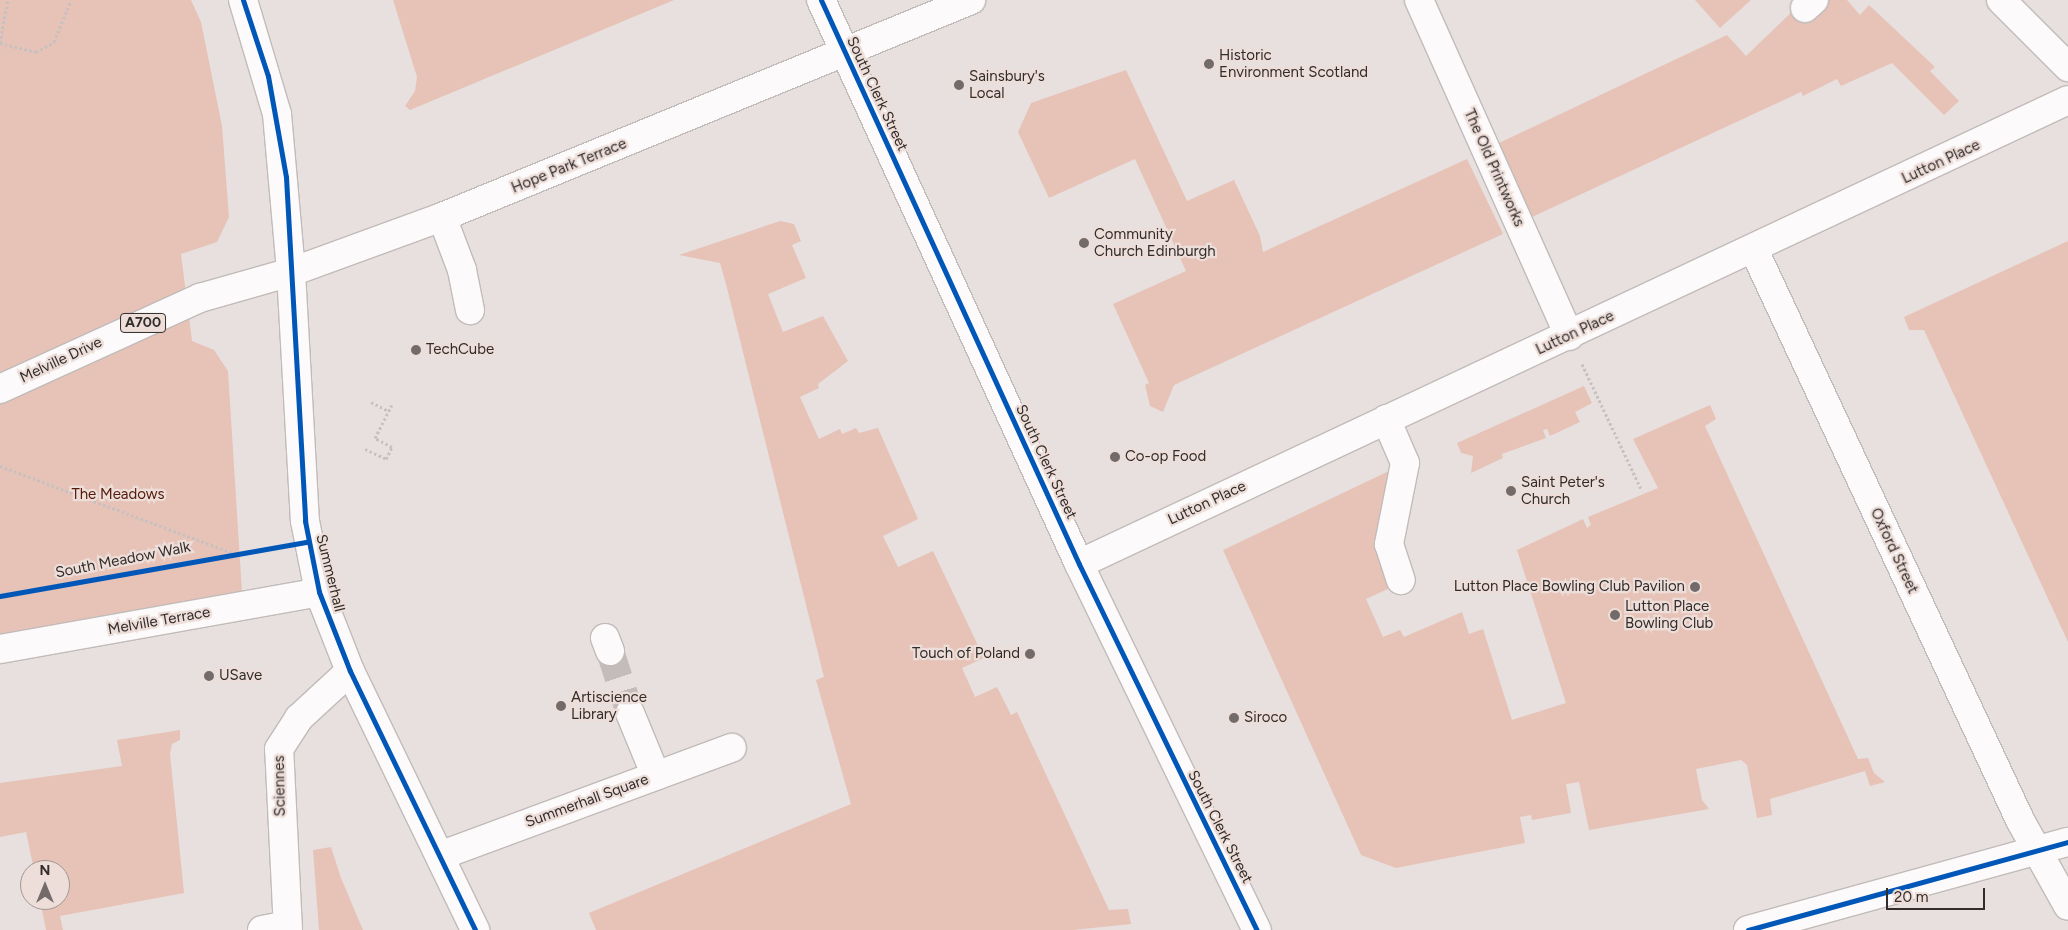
<!DOCTYPE html>
<style>
body{margin:0}
#map{position:relative;width:2068px;height:930px;overflow:hidden;background:#e8e0de;font-family:Figtree,sans-serif}
div>[style]{position:absolute}
.green>*{inset:0;background:#e6c2b7}
.minor-tunnel>*{height:28px;margin-top:-14px;transform-origin:0;background:repeating-linear-gradient(90deg,#c4bcba 0 28px,transparent 0 42px)}
.path>*{height:3px;margin-top:-1.5px;transform-origin:0;background:repeating-linear-gradient(90deg,#c6c1c0 0 2.5px,transparent 0 5px)}
.roads{filter:drop-shadow(1px 0 #c1bbb9) drop-shadow(-1px 0 #c1bbb9) drop-shadow(0 1px #c1bbb9) drop-shadow(0 -1px #c1bbb9)}
.minor>*{height:28px;margin:-14px;padding:0 14px;transform-origin:14px;border-radius:14px;background:#fcfafa}
.major>*{height:28px;margin:-14px;padding:0 14px;transform-origin:14px;border-radius:14px;background:#fcfafa}
.cycleway>*{height:5px;margin:-2.5px;padding:0 2.5px;transform-origin:2.5px;border-radius:2.5px;background:#0057b8}
.dots>*{width:14px;height:14px;translate:-50% -50%;box-sizing:border-box;border:2px solid #edded9;border-radius:50%}
span{translate:-50% -50%;white-space:nowrap;text-align:center;line-height:1.15;-webkit-text-stroke:4.5px #edded9;paint-order:stroke}
.shield-label span{padding:1px 4px;background:#edded9;border:1px solid;border-radius:4px;-webkit-text-stroke-width:0}
.shield-label{font-size:14px;color:#322c2a;font-weight:700}
.poi-label{font-size:15px;color:#322c2a}
.left{translate:0 -50%;text-align:left}
.right{translate:-100% -50%;text-align:right}
.street-label{font-size:15px;color:#322c2a}
.park-label{font-size:15px;color:#541a0a}
.north{position:absolute;left:20px;top:860px;width:50px;height:50px;box-sizing:border-box;background:#edded9;border:1px solid #a29793;border-radius:50%;rotate:0deg;font-size:14px;font-weight:700;line-height:20px;text-align:center;color:#322c2a}
.north::after{content:'';display:block;margin:auto;width:18px;height:22px;background:#726b69;clip-path:polygon(50% 0,100% 100%,50% 72%,0 100%)}
.scale{position:absolute;left:1886px;top:888px;width:99px;height:22px;box-sizing:border-box;border:2px solid #322c2a;border-top:0;padding-left:6px;font-size:15px;line-height:18px;white-space:nowrap;color:#322c2a;-webkit-text-stroke:4px #edded9;paint-order:stroke}
</style>
<div id="map">
<div class="green">
<i style="clip-path:polygon(0 0,191px 0,201px 22px,222px 126px,229px 217px,217px 242px,181px 254px,192px 341px,214px 350px,228px 371px,242px 592px,0 638px)"></i>
<i style="clip-path:polygon(393px 0,674px 0,410px 110px,405px 106px,415px 91px,417px 77px)"></i>
<i style="clip-path:polygon(1695px 0,1751px 0,1720px 28px)"></i>
<i style="clip-path:polygon(1824px 0,1847px 0,1860px 15px,1869px 5px,1935px 67px,1930px 71px,1959px 101px,1944px 115px,1892px 63px,1841px 86px,1837px 79px,1803px 96px,1801px 92px,1532px 217px,1499px 143px,1727px 35px,1746px 56px,1798px 6px)"></i>
<i style="clip-path:polygon(1126px 70px,1187px 201px,1234px 180px,1260px 236px,1263px 252px,1467px 159px,1503px 234px,1174px 385px,1163px 412px,1150px 406px,1145px 385px,1149px 383px,1113px 304px,1186px 271px,1135px 159px,1049px 198px,1018px 132px,1031px 103px)"></i>
<i style="clip-path:polygon(780px 221px,794px 224px,801px 241px,792px 245px,806px 278px,768px 294px,783px 332px,823px 316px,848px 361px,818px 384px,819px 388px,800px 397px,819px 439px,840px 429px,842px 434px,856px 428px,859px 433px,878px 428px,918px 519px,883px 536px,898px 567px,933px 551px,984px 658px,962px 668px,975px 697px,997px 687px,1011px 715px,1017px 712px,1109px 910px,1128px 909px,1131px 924px,1073px 930px,596px 930px,589px 913px,851px 804px,816px 680px,824px 677px,726px 284px,720px 263px,679px 255px)"></i>
<i style="clip-path:polygon(2068px 241px,2068px 642px,1924px 330px,1909px 330px,1904px 317px)"></i>
<i style="clip-path:polygon(1584px 386px,1592px 403px,1575px 412px,1580px 422px,1550px 436px,1547px 429px,1543px 430px,1546px 438px,1502px 454px,1503px 458px,1471px 473px,1473px 456px,1461px 453px,1457px 443px)"></i>
<i style="clip-path:polygon(1710px 405px,1716px 419px,1705px 426px,1858px 759px,1868px 758px,1874px 773px,1885px 782px,1870px 786px,1865px 771px,1770px 799px,1772px 815px,1757px 818px,1747px 765px,1741px 760px,1696px 769px,1702px 800px,1709px 809px,1589px 830px,1579px 782px,1566px 784px,1571px 813px,1532px 820px,1531px 815px,1520px 817px,1525px 843px,1396px 868px,1361px 855px,1223px 550px,1389px 471px,1381px 562px,1390px 588px,1366px 599px,1383px 637px,1400px 630px,1404px 637px,1462px 612px,1469px 634px,1483px 629px,1512px 720px,1566px 703px,1517px 550px,1583px 519px,1587px 528px,1591px 525px,1588px 517px,1658px 488px,1633px 439px)"></i>
<i style="clip-path:polygon(180px 730px,180px 740px,172px 744px,170px 754px,184px 893px,60px 916px,63px 930px,46px 930px,40px 900px,60px 900px,60px 870px,34px 870px,26px 832px,0 837px,0 783px,122px 766px,117px 740px)"></i>
<i style="clip-path:polygon(331px 847px,341px 878px,363px 930px,319px 930px,313px 850px)"></i>
</div>
<div class="minor-tunnel">
<i style="left:610px;top:651px;width:65px;rotate:72.1deg"></i>
</div>
<div class="path">
<i style="left:0;top:43px;width:37px;rotate:14deg"></i>
<i style="left:36px;top:52px;width:21px;rotate:-29deg"></i>
<i style="left:54px;top:42px;width:45px;rotate:-68deg"></i>
<i style="left:0;top:43px;width:44px;rotate:-79.5deg"></i>
<i style="left:1582px;top:364px;width:140px;rotate:64.7deg"></i>
<i style="left:371px;top:402px;width:20px;rotate:27deg"></i>
<i style="left:365px;top:449px;width:23px;rotate:25deg"></i>
<i style="left:386px;top:459px;width:13px;rotate:-63deg"></i>
<i style="left:392px;top:447px;width:19px;rotate:-152deg"></i>
<i style="left:375px;top:438px;width:37px;rotate:-63deg"></i>
<i style="left:0;top:466px;width:249px;rotate:20.5deg"></i>
</div>
<div class="roads">
<div class="minor">
<i style="left:243px;top:0;width:119px;rotate:73.4deg"></i>
<i style="left:277px;top:114px;width:159px;rotate:84.9deg"></i>
<i style="left:291px;top:272px;width:161px;rotate:-20deg"></i>
<i style="left:442px;top:217px;width:572px;rotate:-22.3deg"></i>
<i style="left:1419px;top:0;width:368px;rotate:65.9deg"></i>
<i style="left:2001px;top:0;width:95px;rotate:45deg"></i>
<i style="left:1805px;top:8px;width:12px;rotate:-42deg"></i>
<i style="left:442px;top:217px;width:57px;rotate:69.3deg"></i>
<i style="left:462px;top:270px;width:41px;rotate:78.7deg"></i>
<i style="left:1754px;top:250px;width:629px;rotate:64.98deg"></i>
<i style="left:2020px;top:820px;width:98px;rotate:60.8deg"></i>
<i style="left:1386px;top:419px;width:48px;rotate:66.6deg"></i>
<i style="left:1405px;top:463px;width:83px;rotate:101.2deg"></i>
<i style="left:1389px;top:544px;width:38px;rotate:72deg"></i>
<i style="left:1079px;top:564px;width:1092px;rotate:-25.13deg"></i>
<i style="left:605px;top:638px;width:14px;rotate:69deg"></i>
<i style="left:0;top:649px;width:324px;rotate:-10.1deg"></i>
<i style="left:630px;top:713px;width:68px;rotate:67.6deg"></i>
<i style="left:442px;top:855px;width:309px;rotate:-20.3deg"></i>
<i style="left:262px;top:930px;width:26px;rotate:-11deg"></i>
<i style="left:288px;top:930px;width:181px;rotate:-92.8deg"></i>
<i style="left:279px;top:749px;width:37px;rotate:-57deg"></i>
<i style="left:299px;top:718px;width:69px;rotate:-42.7deg"></i>
</div>
<div class="major">
<i style="left:821px;top:0;width:620px;rotate:65.42deg"></i>
<i style="left:1079px;top:564px;width:407px;rotate:64.1deg"></i>
<i style="left:0;top:389px;width:220px;rotate:-24.5deg"></i>
<i style="left:200px;top:298px;width:95px;rotate:-15.9deg"></i>
<i style="left:291px;top:272px;width:249px;rotate:86.8deg"></i>
<i style="left:305px;top:521px;width:72px;rotate:78.8deg"></i>
<i style="left:319px;top:592px;width:85px;rotate:68.6deg"></i>
<i style="left:350px;top:671px;width:288px;rotate:64.2deg"></i>
<i style="left:1748px;top:930px;width:332px;rotate:-15.4deg"></i>
</div>
</div>
<div class="cycleway">
<i style="left:243px;top:0;width:80px;rotate:71.8deg"></i>
<i style="left:268px;top:76px;width:103px;rotate:79.9deg"></i>
<i style="left:286px;top:177px;width:345px;rotate:86.8deg"></i>
<i style="left:305px;top:521px;width:72px;rotate:78.8deg"></i>
<i style="left:319px;top:592px;width:85px;rotate:68.6deg"></i>
<i style="left:350px;top:671px;width:288px;rotate:64.2deg"></i>
<i style="left:821px;top:0;width:620px;rotate:65.42deg"></i>
<i style="left:1079px;top:564px;width:407px;rotate:64.1deg"></i>
<i style="left:0;top:596px;width:312px;rotate:-10deg"></i>
<i style="left:1748px;top:930px;width:332px;rotate:-15.4deg"></i>
</div>
<div class="dots">
<i style="left:1209px;top:64px;background:#726b69"></i>
<i style="left:959px;top:85px;background:#726b69"></i>
<i style="left:1084px;top:243px;background:#726b69"></i>
<i style="left:416px;top:350px;background:#726b69"></i>
<i style="left:1115px;top:457px;background:#726b69"></i>
<i style="left:1511px;top:491px;background:#726b69"></i>
<i style="left:1695px;top:587px;background:#726b69"></i>
<i style="left:1615px;top:615px;background:#726b69"></i>
<i style="left:1030px;top:654px;background:#726b69"></i>
<i style="left:209px;top:676px;background:#726b69"></i>
<i style="left:561px;top:706px;background:#726b69"></i>
<i style="left:1234px;top:718px;background:#726b69"></i>
</div>
<div class="shield-label">
<span style="left:143px;top:323px">A700</span>
</div>
<div class="poi-label">
<span class="left" style="left:1219px;top:64px">Historic<br>Environment Scotland</span>
<span class="left" style="left:969px;top:85px">Sainsbury's<br>Local</span>
<span class="left" style="left:1094px;top:243px">Community<br>Church Edinburgh</span>
<span class="left" style="left:426px;top:350px">TechCube</span>
<span class="left" style="left:1125px;top:457px">Co-op Food</span>
<span class="left" style="left:1521px;top:491px">Saint Peter's<br>Church</span>
<span class="right" style="left:1685px;top:587px">Lutton Place Bowling Club Pavilion</span>
<span class="left" style="left:1625px;top:615px">Lutton Place<br>Bowling Club</span>
<span class="right" style="left:1020px;top:654px">Touch of Poland</span>
<span class="left" style="left:219px;top:676px">USave</span>
<span class="left" style="left:571px;top:706px">Artiscience<br>Library</span>
<span class="left" style="left:1244px;top:718px">Siroco</span>
</div>
<div class="street-label">
<span style="left:877px;top:94px;rotate:65deg">South Clerk Street</span>
<span style="left:1941px;top:162px;rotate:-25deg">Lutton Place</span>
<span style="left:569px;top:166px;rotate:-22deg">Hope Park Terrace</span>
<span style="left:1494px;top:168px;rotate:66deg">The Old Printworks</span>
<span style="left:1575px;top:333px;rotate:-25deg">Lutton Place</span>
<span style="left:61px;top:360px;rotate:-25deg">Melville Drive</span>
<span style="left:1046px;top:462px;rotate:65deg">South Clerk Street</span>
<span style="left:1207px;top:503px;rotate:-25deg">Lutton Place</span>
<span style="left:1894px;top:551px;rotate:65deg">Oxford Street</span>
<span style="left:123px;top:560px;rotate:-11deg">South Meadow Walk</span>
<span style="left:330px;top:573px;rotate:76deg">Summerhall</span>
<span style="left:159px;top:621px;rotate:-10deg">Melville Terrace</span>
<span style="left:280px;top:786px;rotate:-91deg">Sciennes</span>
<span style="left:587px;top:801px;rotate:-20deg">Summerhall Square</span>
<span style="left:1220px;top:827px;rotate:63deg">South Clerk Street</span>
</div>
<div class="park-label">
<span style="left:118px;top:495px">The Meadows</span>
</div>
<div class="north">N</div>
<div class="scale">20 m</div>
</div>
